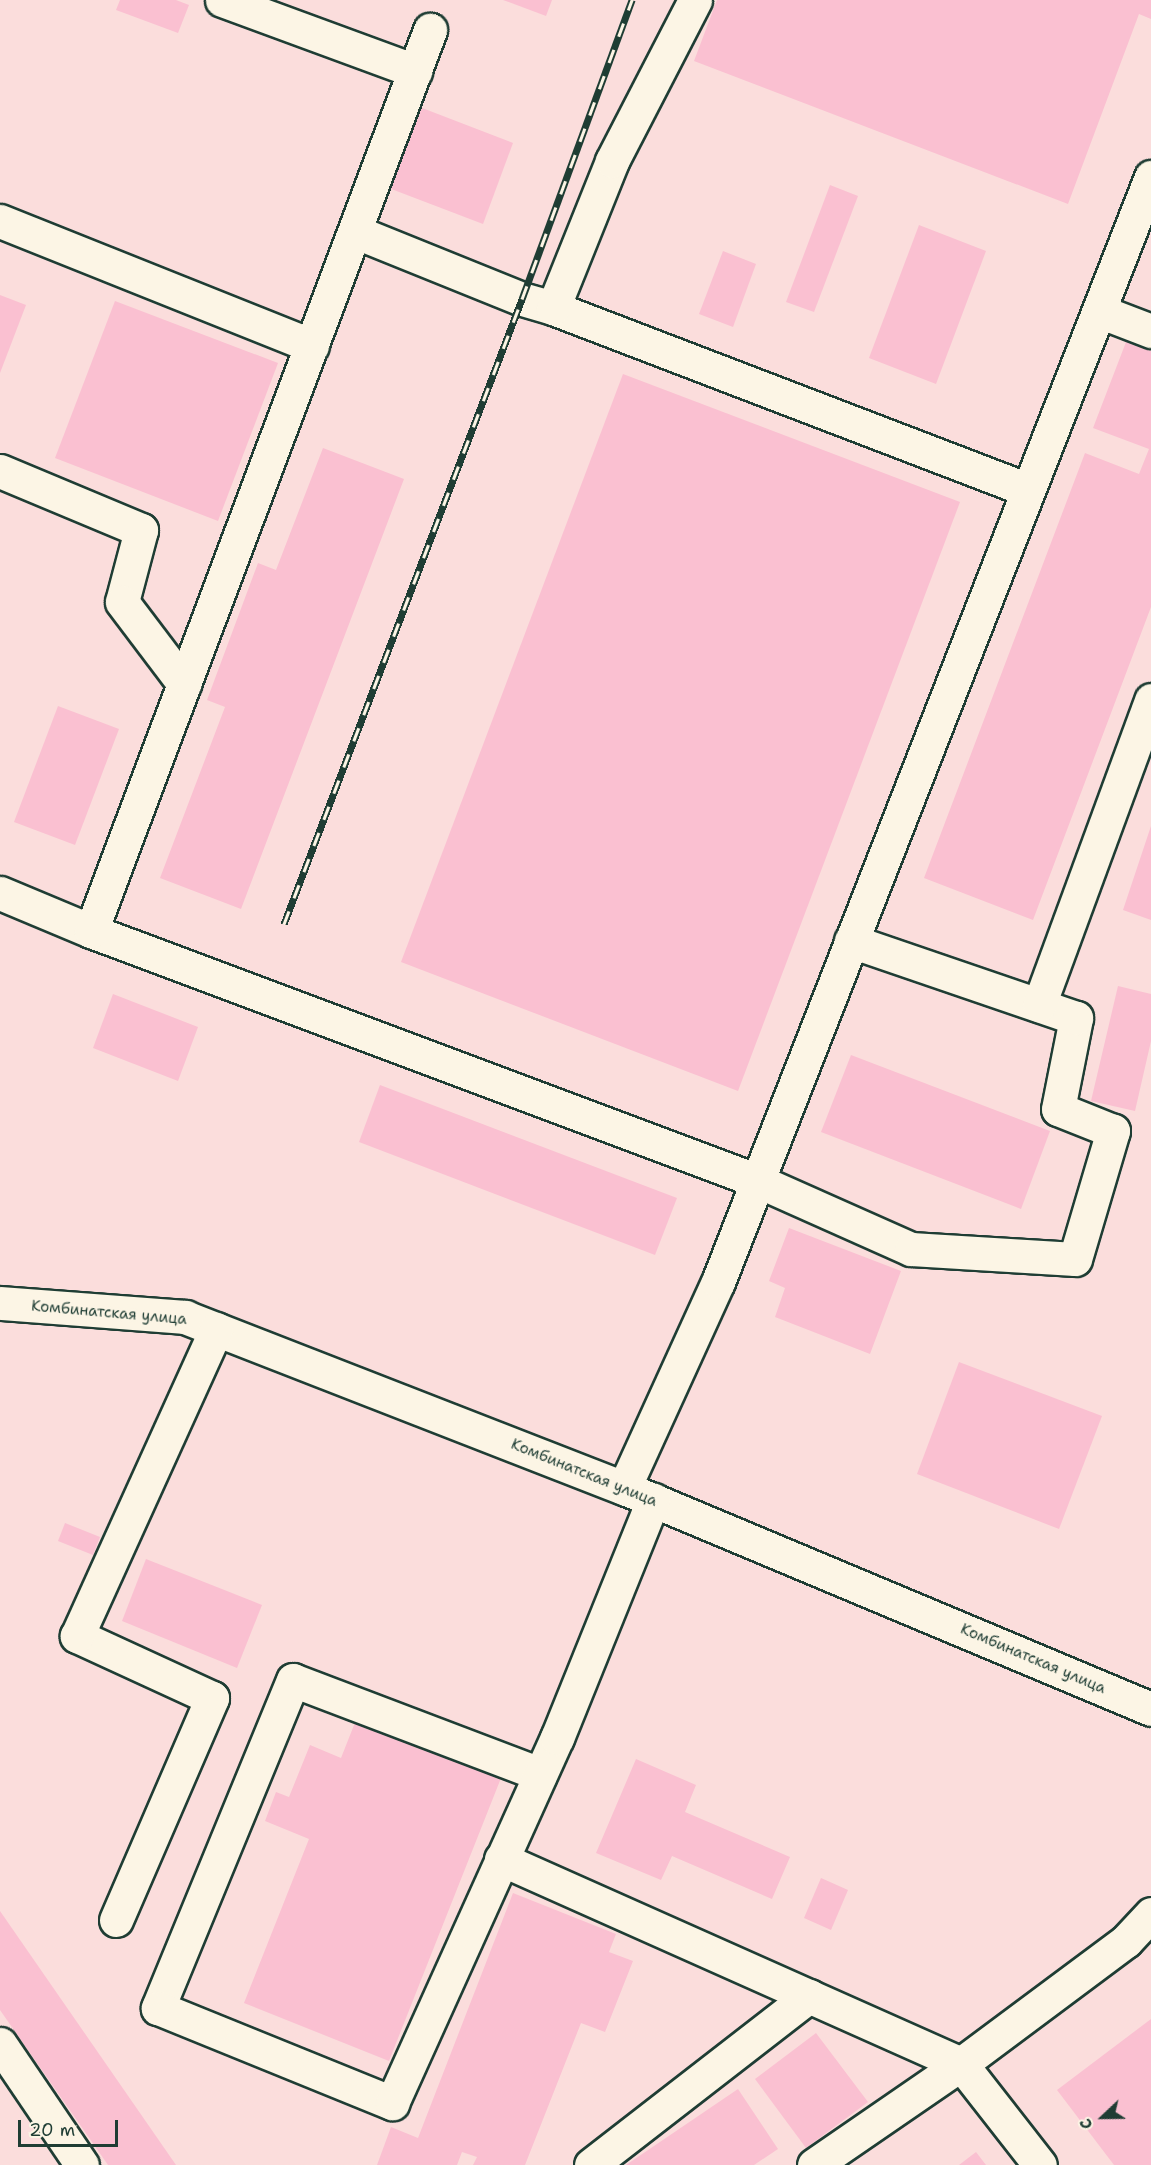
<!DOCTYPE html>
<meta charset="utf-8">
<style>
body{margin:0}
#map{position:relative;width:1151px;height:2165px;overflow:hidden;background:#fceae1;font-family:"Shantell Sans",sans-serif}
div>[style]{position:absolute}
.built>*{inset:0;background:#fbdddc}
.building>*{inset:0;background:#fac0d1}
.roads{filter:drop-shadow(2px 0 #1f3d34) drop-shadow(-2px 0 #1f3d34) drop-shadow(0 2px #1f3d34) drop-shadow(0 -2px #1f3d34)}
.minor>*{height:33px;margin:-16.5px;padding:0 16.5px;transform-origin:16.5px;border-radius:16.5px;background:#fcf5e5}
.rail>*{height:7px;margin-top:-3.5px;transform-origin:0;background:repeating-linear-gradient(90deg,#fcf5e5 0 14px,#1f3d34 0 28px);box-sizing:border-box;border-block:2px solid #1f3d34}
span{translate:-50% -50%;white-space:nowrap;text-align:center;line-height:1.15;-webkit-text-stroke:4.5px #fcf5e5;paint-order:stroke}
.street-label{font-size:15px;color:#1f3d34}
.north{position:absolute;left:1073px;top:2087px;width:60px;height:60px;-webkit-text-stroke:4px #fcf5e5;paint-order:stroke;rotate:248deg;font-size:16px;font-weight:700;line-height:24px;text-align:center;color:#1f3d34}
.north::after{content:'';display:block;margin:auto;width:21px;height:27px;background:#1f3d34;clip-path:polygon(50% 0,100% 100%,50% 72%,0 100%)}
.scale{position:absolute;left:18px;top:2120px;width:100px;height:27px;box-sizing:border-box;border:3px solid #1f3d34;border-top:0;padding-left:8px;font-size:18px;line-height:21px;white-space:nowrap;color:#1f3d34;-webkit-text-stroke:4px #fcf5e5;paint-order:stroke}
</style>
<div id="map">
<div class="built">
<i style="clip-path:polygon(0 0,1151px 0,1151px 2165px,0 2165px)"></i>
</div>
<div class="building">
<i style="clip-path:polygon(120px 0,176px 0,189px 5px,178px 33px,116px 10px)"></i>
<i style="clip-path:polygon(503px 0,552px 0,546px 16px)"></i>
<i style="clip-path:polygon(717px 0,1151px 0,1151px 19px,1139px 14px,1068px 204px,694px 61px)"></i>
<i style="clip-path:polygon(417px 106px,513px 143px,483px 224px,386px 187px)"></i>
<i style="clip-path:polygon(830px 185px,858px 196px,814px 312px,786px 302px)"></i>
<i style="clip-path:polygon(919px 225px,986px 251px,936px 384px,869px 358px)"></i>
<i style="clip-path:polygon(723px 251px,756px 264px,733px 327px,699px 314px)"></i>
<i style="clip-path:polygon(0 295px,26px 305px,0 373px)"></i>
<i style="clip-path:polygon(115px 301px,278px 363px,218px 521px,55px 458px)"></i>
<i style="clip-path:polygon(1126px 342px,1151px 351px,1151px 607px,1033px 920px,924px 878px,1085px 453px,1139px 474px,1149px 449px,1093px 428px)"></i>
<i style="clip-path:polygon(623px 374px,960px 502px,738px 1091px,401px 962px)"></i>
<i style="clip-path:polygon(323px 448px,404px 479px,241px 909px,160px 878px,225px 707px,207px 700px,258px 563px,276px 570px)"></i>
<i style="clip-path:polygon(58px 706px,119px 729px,75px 845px,14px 822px)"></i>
<i style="clip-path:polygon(1151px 826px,1151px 920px,1123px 910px)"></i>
<i style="clip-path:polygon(1118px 986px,1151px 994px,1151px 1041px,1135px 1111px,1091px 1101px)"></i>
<i style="clip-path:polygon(113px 994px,198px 1027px,178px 1081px,93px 1048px)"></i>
<i style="clip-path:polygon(851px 1055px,1050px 1131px,1021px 1209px,821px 1132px)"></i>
<i style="clip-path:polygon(380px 1085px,677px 1198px,655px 1255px,359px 1142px)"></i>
<i style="clip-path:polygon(789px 1228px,901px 1271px,870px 1354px,775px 1317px,785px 1288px,769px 1281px)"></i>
<i style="clip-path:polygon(959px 1362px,1102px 1416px,1059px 1529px,917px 1474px)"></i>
<i style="clip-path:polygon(65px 1523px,100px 1537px,93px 1555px,58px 1541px)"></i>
<i style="clip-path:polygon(146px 1559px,262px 1605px,237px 1668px,122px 1621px)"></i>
<i style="clip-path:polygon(356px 1720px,501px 1778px,389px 2061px,244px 2003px,309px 1839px,265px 1821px,276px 1792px,289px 1797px,310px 1745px,341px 1758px)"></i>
<i style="clip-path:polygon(636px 1759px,696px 1785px,685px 1812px,790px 1857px,772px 1899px,672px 1856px,661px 1880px,596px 1853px)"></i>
<i style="clip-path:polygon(821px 1878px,848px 1890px,831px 1930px,804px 1918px)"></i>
<i style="clip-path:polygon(513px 1893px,616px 1934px,609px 1952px,633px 1961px,605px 2032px,581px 2023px,525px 2165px,473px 2165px,477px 2157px,462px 2152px,457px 2165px,377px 2165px,391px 2127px,418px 2138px)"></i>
<i style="clip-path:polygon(0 1911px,176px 2165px,108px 2165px,0 2010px)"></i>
<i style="clip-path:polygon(1151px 2019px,1151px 2165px,1114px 2165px,1057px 2090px)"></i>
<i style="clip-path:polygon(816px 2033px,868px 2102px,806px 2148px,755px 2079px)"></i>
<i style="clip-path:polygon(738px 2089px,778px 2149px,754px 2165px,626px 2165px)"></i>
<i style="clip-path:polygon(976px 2152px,986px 2165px,959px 2165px)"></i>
</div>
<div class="roads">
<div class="minor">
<i style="left:222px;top:0;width:206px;rotate:20.2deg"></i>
<i style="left:0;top:221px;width:336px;rotate:21.8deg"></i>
<i style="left:356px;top:232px;width:179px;rotate:22deg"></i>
<i style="left:522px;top:299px;width:32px;rotate:16deg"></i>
<i style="left:553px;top:308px;width:509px;rotate:20.96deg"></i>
<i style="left:553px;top:308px;width:158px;rotate:-68.1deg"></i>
<i style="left:612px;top:161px;width:181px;rotate:-62.7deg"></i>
<i style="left:1099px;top:311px;width:56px;rotate:21deg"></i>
<i style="left:0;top:471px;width:153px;rotate:22.7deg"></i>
<i style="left:141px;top:530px;width:74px;rotate:104.8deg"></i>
<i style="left:122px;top:602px;width:103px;rotate:52.9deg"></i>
<i style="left:0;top:893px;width:99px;rotate:22.7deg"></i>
<i style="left:91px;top:931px;width:712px;rotate:20.55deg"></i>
<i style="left:758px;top:1181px;width:167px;rotate:24deg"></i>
<i style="left:911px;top:1249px;width:164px;rotate:3.5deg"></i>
<i style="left:1075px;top:1259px;width:134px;rotate:-73.5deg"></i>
<i style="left:1113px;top:1131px;width:59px;rotate:-158.2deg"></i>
<i style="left:1058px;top:1109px;width:93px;rotate:-78.8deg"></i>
<i style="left:1076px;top:1018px;width:238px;rotate:-161.1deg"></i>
<i style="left:91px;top:931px;width:963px;rotate:-69.38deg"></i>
<i style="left:1039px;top:1005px;width:325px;rotate:-69.8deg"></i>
<i style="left:0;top:1303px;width:186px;rotate:4.3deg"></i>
<i style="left:185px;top:1317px;width:471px;rotate:21.3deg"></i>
<i style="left:624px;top:1488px;width:571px;rotate:22.75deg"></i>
<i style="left:624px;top:1488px;width:226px;rotate:-65.5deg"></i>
<i style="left:718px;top:1282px;width:1187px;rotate:-68.6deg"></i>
<i style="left:540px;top:1774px;width:264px;rotate:-159.2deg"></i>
<i style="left:293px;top:1680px;width:355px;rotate:112.4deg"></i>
<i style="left:158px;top:2008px;width:253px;rotate:22.1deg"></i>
<i style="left:392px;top:2103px;width:401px;rotate:-65.7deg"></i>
<i style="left:557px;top:1738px;width:257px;rotate:-68deg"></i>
<i style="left:501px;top:1859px;width:504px;rotate:24.02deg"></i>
<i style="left:961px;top:2064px;width:128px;rotate:52deg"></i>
<i style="left:116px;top:1920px;width:242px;rotate:-66.6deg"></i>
<i style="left:212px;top:1698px;width:149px;rotate:-155.3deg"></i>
<i style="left:77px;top:1636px;width:337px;rotate:-65.6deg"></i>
<i style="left:0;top:2044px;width:146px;rotate:55.9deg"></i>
<i style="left:591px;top:2165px;width:276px;rotate:-37.8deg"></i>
<i style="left:814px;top:2165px;width:178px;rotate:-34.5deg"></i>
<i style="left:961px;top:2064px;width:206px;rotate:-36.7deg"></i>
<i style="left:1126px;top:1941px;width:37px;rotate:-47deg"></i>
</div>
</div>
<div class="rail">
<i style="left:284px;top:924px;width:669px;rotate:-69.15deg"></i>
<i style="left:522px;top:299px;width:319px;rotate:-69.8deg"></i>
</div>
<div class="street-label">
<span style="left:109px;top:1313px;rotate:5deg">Комбинатская улица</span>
<span style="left:584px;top:1473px;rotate:22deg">Комбинатская улица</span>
<span style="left:1033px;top:1659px;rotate:23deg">Комбинатская улица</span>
</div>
<div class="north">С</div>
<div class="scale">20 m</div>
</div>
